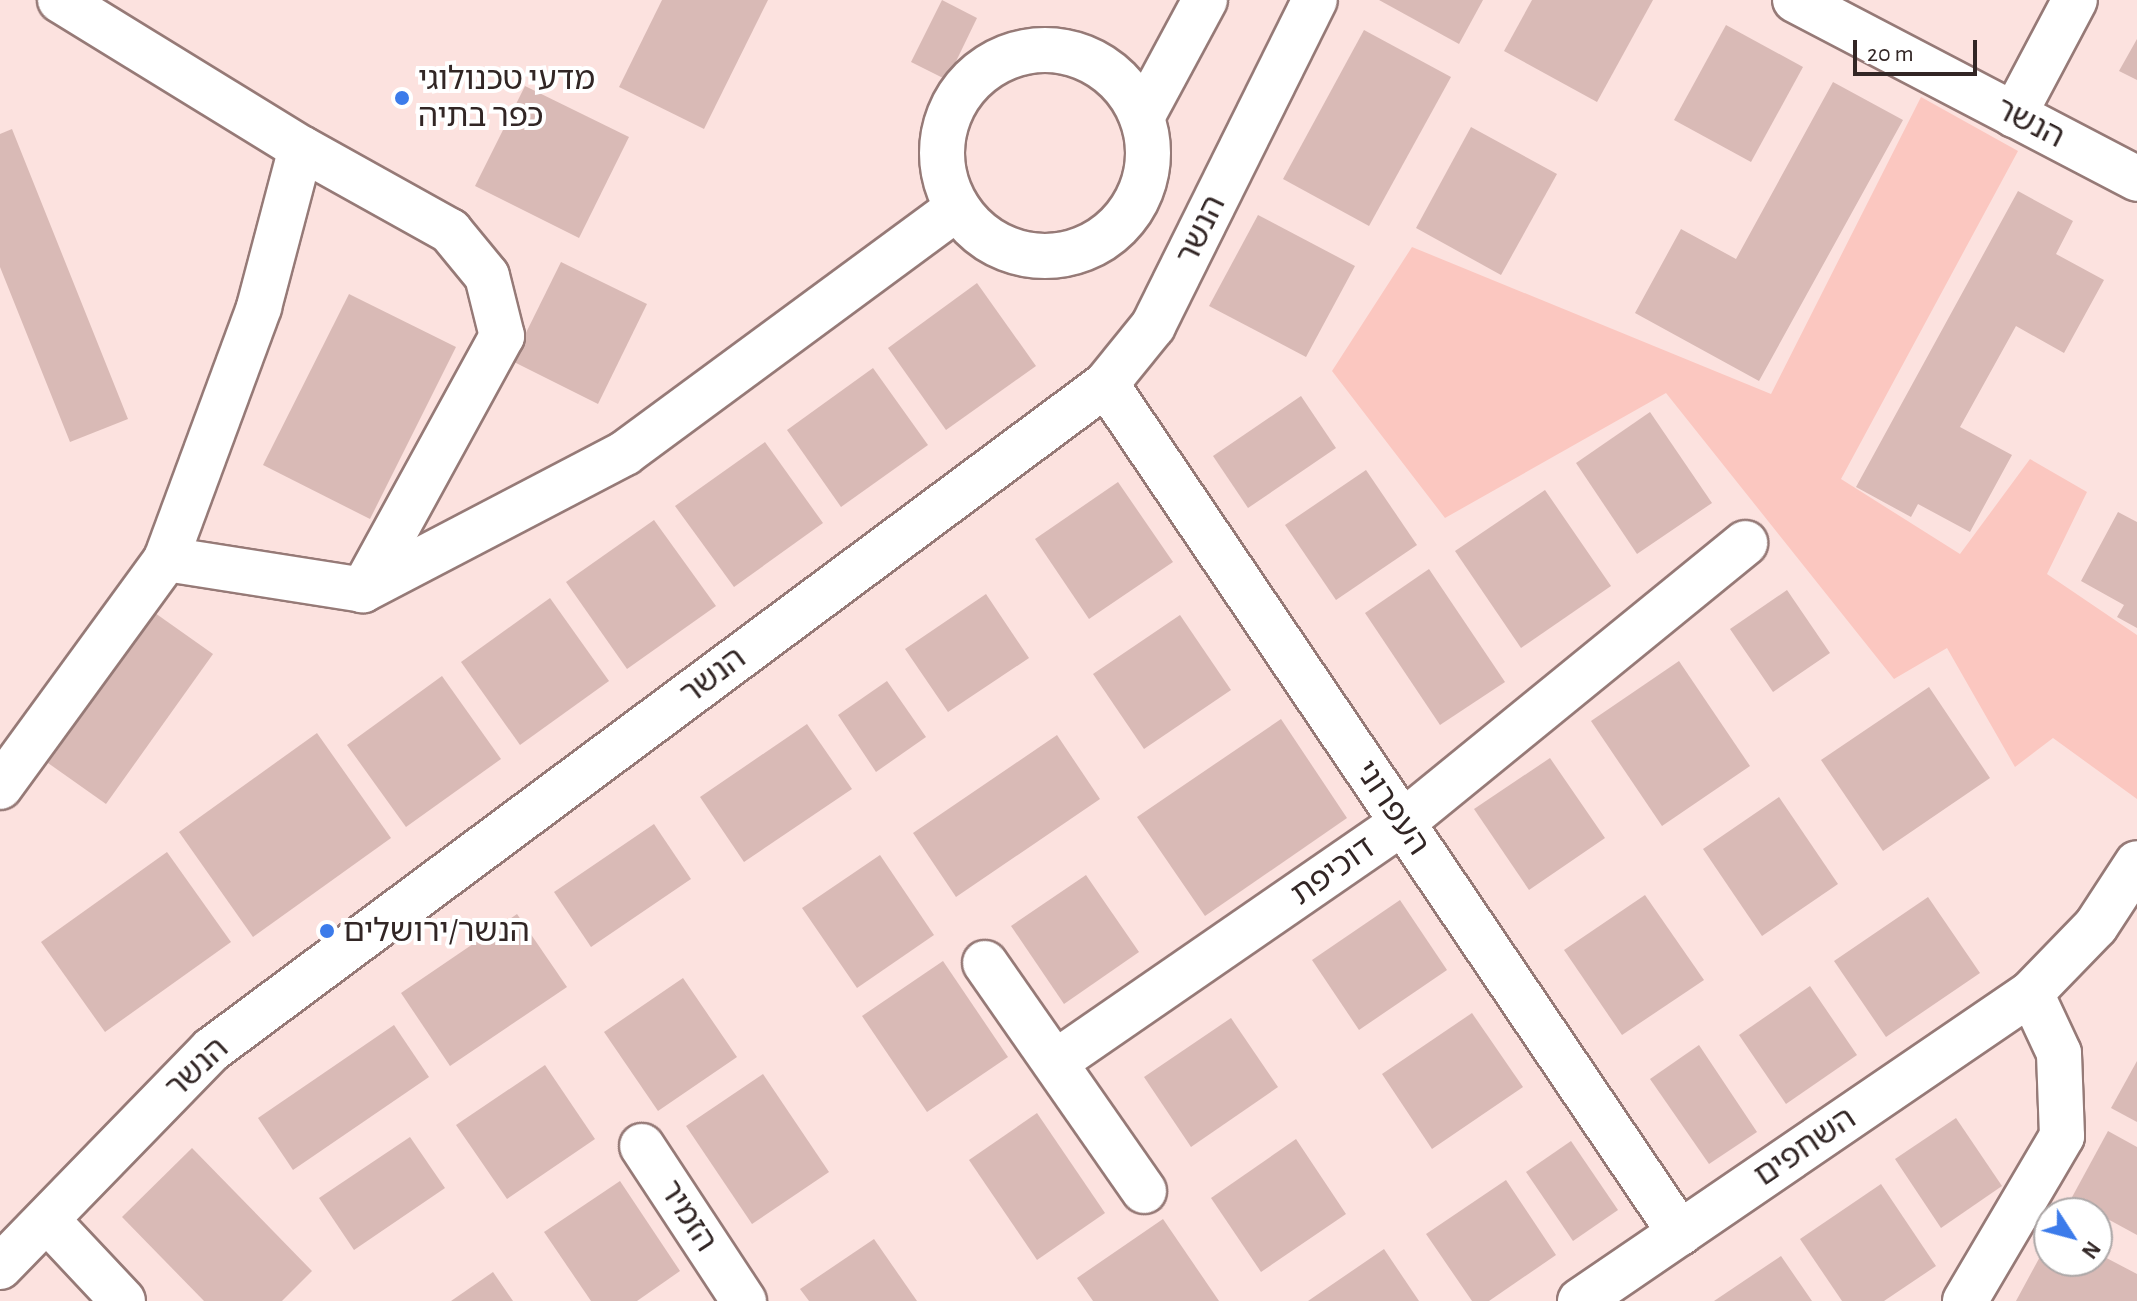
<!DOCTYPE html>
<meta charset="utf-8">
<style>
body{margin:0}
#map{position:relative;width:2137px;height:1301px;overflow:hidden;background:#fce2df;font-family:"Alegreya Sans","Noto Sans Hebrew",sans-serif}
div>[style]{position:absolute}
.green>*{inset:0;background:#fbc7c0}
.building>*{inset:0;background:#d9bab6}
.roads{filter:drop-shadow(2px 0 #967a77) drop-shadow(-2px 0 #967a77) drop-shadow(0 2px #967a77) drop-shadow(0 -2px #967a77)}
.minor>*{height:44px;margin:-22px;padding:0 22px;transform-origin:22px;border-radius:22px;background:#fff}
.minor>.ring{margin:-22px;padding:0;box-sizing:content-box;background:none;border:44px solid #fff;border-radius:50%}
.dots>*{width:22px;height:22px;translate:-50% -50%;box-sizing:border-box;border:4px solid #fff;border-radius:50%}
span{translate:-50% -50%;white-space:nowrap;text-align:center;line-height:1.15;-webkit-text-stroke:8px #fff;paint-order:stroke}
.poi-label{font-size:32px;color:#322625}
.left{translate:0 -50%;text-align:left}
.street-label{font-size:32px;color:#322625}
.north{position:absolute;left:2033px;top:1197px;width:80px;height:80px;box-sizing:border-box;background:#fff;border:2px solid #ada8a8;border-radius:50%;rotate:126deg;font-size:22px;font-weight:700;line-height:32px;text-align:center;color:#322625}
.north::after{content:'';display:block;margin:auto;width:28px;height:36px;background:#3c7bea;clip-path:polygon(50% 0,100% 100%,50% 72%,0 100%)}
.scale{position:absolute;left:1853px;top:40px;width:124px;height:36px;box-sizing:border-box;border:4px solid #322625;border-top:0;padding-left:10px;font-size:24px;line-height:28px;white-space:nowrap;color:#322625;-webkit-text-stroke:6px #fff;paint-order:stroke}
</style>
<div id="map">
<div class="green">
<i style="clip-path:polygon(1921px 97px,2018px 151px,1841px 479px,1960px 554px,2030px 459px,2087px 492px,2047px 574px,2137px 635px,2137px 799px,2053px 738px,2015px 767px,1947px 648px,1894px 679px,1666px 393px,1445px 518px,1332px 371px,1412px 247px,1771px 394px)"></i>
</div>
<div class="building">
<i style="clip-path:polygon(662px 0,768px 0,704px 129px,619px 87px)"></i>
<i style="clip-path:polygon(942px 0,977px 18px,947px 80px,911px 62px)"></i>
<i style="clip-path:polygon(1379px 0,1483px 0,1459px 44px)"></i>
<i style="clip-path:polygon(1532px 0,1653px 0,1597px 102px,1504px 51px)"></i>
<i style="clip-path:polygon(1726px 25px,1803px 67px,1751px 162px,1674px 120px)"></i>
<i style="clip-path:polygon(1364px 30px,1451px 77px,1369px 226px,1283px 179px)"></i>
<i style="clip-path:polygon(2137px 39px,2137px 80px,2119px 71px)"></i>
<i style="clip-path:polygon(1833px 82px,1903px 120px,1759px 381px,1635px 313px,1681px 229px,1736px 259px)"></i>
<i style="clip-path:polygon(525px 86px,629px 137px,579px 238px,475px 186px)"></i>
<i style="clip-path:polygon(1471px 127px,1557px 174px,1501px 275px,1416px 228px)"></i>
<i style="clip-path:polygon(12px 129px,128px 419px,70px 442px,0 267px,0 134px)"></i>
<i style="clip-path:polygon(2018px 191px,2073px 221px,2056px 254px,2104px 280px,2064px 353px,2016px 326px,1960px 427px,2012px 455px,1970px 532px,1918px 504px,1911px 517px,1856px 487px)"></i>
<i style="clip-path:polygon(1258px 215px,1355px 266px,1306px 357px,1209px 306px)"></i>
<i style="clip-path:polygon(561px 262px,647px 304px,598px 404px,512px 361px)"></i>
<i style="clip-path:polygon(977px 283px,1036px 366px,946px 430px,888px 348px)"></i>
<i style="clip-path:polygon(349px 294px,456px 347px,370px 519px,263px 465px)"></i>
<i style="clip-path:polygon(873px 368px,928px 445px,841px 507px,787px 430px)"></i>
<i style="clip-path:polygon(1301px 396px,1336px 448px,1248px 508px,1213px 456px)"></i>
<i style="clip-path:polygon(1650px 412px,1712px 503px,1637px 554px,1576px 463px)"></i>
<i style="clip-path:polygon(765px 442px,823px 523px,734px 587px,675px 506px)"></i>
<i style="clip-path:polygon(1366px 470px,1417px 545px,1336px 600px,1285px 525px)"></i>
<i style="clip-path:polygon(1118px 482px,1173px 562px,1089px 619px,1035px 539px)"></i>
<i style="clip-path:polygon(1545px 490px,1611px 586px,1521px 648px,1455px 551px)"></i>
<i style="clip-path:polygon(2118px 512px,2137px 522px,2137px 628px,2117px 617px,2124px 605px,2081px 581px)"></i>
<i style="clip-path:polygon(654px 520px,716px 606px,627px 669px,566px 582px)"></i>
<i style="clip-path:polygon(1429px 569px,1505px 682px,1440px 725px,1365px 613px)"></i>
<i style="clip-path:polygon(1787px 590px,1830px 653px,1773px 692px,1730px 629px)"></i>
<i style="clip-path:polygon(986px 594px,1029px 658px,948px 712px,905px 649px)"></i>
<i style="clip-path:polygon(550px 598px,609px 681px,520px 745px,461px 662px)"></i>
<i style="clip-path:polygon(155px 613px,213px 654px,106px 804px,48px 763px)"></i>
<i style="clip-path:polygon(1180px 615px,1231px 690px,1144px 749px,1093px 674px)"></i>
<i style="clip-path:polygon(1679px 661px,1750px 766px,1662px 826px,1591px 721px)"></i>
<i style="clip-path:polygon(442px 676px,501px 759px,406px 827px,347px 745px)"></i>
<i style="clip-path:polygon(887px 681px,926px 737px,876px 772px,838px 715px)"></i>
<i style="clip-path:polygon(1929px 687px,1990px 778px,1883px 851px,1821px 760px)"></i>
<i style="clip-path:polygon(1281px 719px,1347px 818px,1205px 916px,1137px 817px)"></i>
<i style="clip-path:polygon(807px 724px,852px 789px,744px 862px,700px 797px)"></i>
<i style="clip-path:polygon(317px 733px,391px 838px,253px 937px,179px 832px)"></i>
<i style="clip-path:polygon(1057px 735px,1100px 799px,956px 897px,913px 833px)"></i>
<i style="clip-path:polygon(1550px 758px,1605px 838px,1529px 890px,1474px 809px)"></i>
<i style="clip-path:polygon(1779px 797px,1838px 884px,1762px 936px,1703px 849px)"></i>
<i style="clip-path:polygon(654px 824px,691px 879px,591px 947px,554px 892px)"></i>
<i style="clip-path:polygon(167px 852px,231px 942px,105px 1032px,41px 942px)"></i>
<i style="clip-path:polygon(880px 855px,934px 935px,857px 988px,802px 908px)"></i>
<i style="clip-path:polygon(1086px 875px,1139px 952px,1064px 1004px,1011px 926px)"></i>
<i style="clip-path:polygon(1645px 895px,1704px 980px,1622px 1035px,1564px 950px)"></i>
<i style="clip-path:polygon(1928px 897px,1980px 973px,1886px 1037px,1834px 961px)"></i>
<i style="clip-path:polygon(1400px 900px,1447px 970px,1359px 1030px,1312px 960px)"></i>
<i style="clip-path:polygon(517px 914px,567px 987px,450px 1066px,401px 993px)"></i>
<i style="clip-path:polygon(943px 961px,1008px 1057px,927px 1112px,862px 1016px)"></i>
<i style="clip-path:polygon(683px 978px,737px 1057px,658px 1111px,604px 1032px)"></i>
<i style="clip-path:polygon(1810px 986px,1857px 1055px,1786px 1104px,1739px 1035px)"></i>
<i style="clip-path:polygon(1472px 1013px,1523px 1087px,1432px 1149px,1382px 1074px)"></i>
<i style="clip-path:polygon(1231px 1018px,1278px 1087px,1191px 1147px,1144px 1077px)"></i>
<i style="clip-path:polygon(394px 1025px,429px 1077px,293px 1170px,258px 1118px)"></i>
<i style="clip-path:polygon(1699px 1045px,1757px 1132px,1709px 1164px,1650px 1079px)"></i>
<i style="clip-path:polygon(2137px 1061px,2137px 1122px,2111px 1108px)"></i>
<i style="clip-path:polygon(545px 1065px,595px 1139px,507px 1199px,456px 1125px)"></i>
<i style="clip-path:polygon(763px 1074px,829px 1172px,752px 1224px,686px 1126px)"></i>
<i style="clip-path:polygon(1037px 1113px,1105px 1213px,1037px 1260px,969px 1160px)"></i>
<i style="clip-path:polygon(1956px 1118px,2002px 1186px,1941px 1228px,1895px 1159px)"></i>
<i style="clip-path:polygon(2108px 1131px,2137px 1147px,2137px 1235px,2071px 1199px)"></i>
<i style="clip-path:polygon(410px 1137px,445px 1188px,354px 1250px,319px 1198px)"></i>
<i style="clip-path:polygon(1296px 1139px,1346px 1214px,1261px 1272px,1211px 1198px)"></i>
<i style="clip-path:polygon(1571px 1141px,1618px 1210px,1573px 1241px,1526px 1172px)"></i>
<i style="clip-path:polygon(192px 1148px,312px 1271px,282px 1301px,204px 1301px,122px 1217px)"></i>
<i style="clip-path:polygon(1506px 1180px,1556px 1255px,1489px 1301px,1472px 1301px,1426px 1234px)"></i>
<i style="clip-path:polygon(620px 1181px,680px 1271px,637px 1301px,591px 1301px,544px 1232px)"></i>
<i style="clip-path:polygon(1881px 1184px,1936px 1266px,1884px 1301px,1842px 1301px,1800px 1239px)"></i>
<i style="clip-path:polygon(1163px 1219px,1219px 1301px,1093px 1301px,1077px 1278px)"></i>
<i style="clip-path:polygon(874px 1239px,917px 1301px,809px 1301px,800px 1289px)"></i>
<i style="clip-path:polygon(2049px 1240px,2049px 1261px,2097px 1261px,2097px 1253px,2137px 1274px,2137px 1301px,2016px 1301px)"></i>
<i style="clip-path:polygon(1384px 1249px,1419px 1301px,1308px 1301px)"></i>
<i style="clip-path:polygon(1781px 1256px,1812px 1301px,1714px 1301px)"></i>
<i style="clip-path:polygon(493px 1272px,513px 1301px,451px 1301px)"></i>
</div>
<div class="roads">
<div class="minor">
<i style="left:60px;top:0;width:283px;rotate:31.6deg"></i>
<i style="left:301px;top:148px;width:171px;rotate:29.1deg"></i>
<i style="left:450px;top:231px;width:58px;rotate:50.6deg"></i>
<i style="left:487px;top:276px;width:62px;rotate:76deg"></i>
<i style="left:502px;top:336px;width:290px;rotate:118.7deg"></i>
<i style="left:1795px;top:0;width:386px;rotate:27.6deg"></i>
<i class="ring" style="left:942px;top:50px;width:162px;height:162px"></i>
<i style="left:2014px;top:115px;width:130px;rotate:-62.1deg"></i>
<i style="left:1142px;top:117px;width:133px;rotate:-61.7deg"></i>
<i style="left:1106px;top:384px;width:1025px;rotate:55.94deg"></i>
<i style="left:166px;top:559px;width:269px;rotate:-69.7deg"></i>
<i style="left:259px;top:307px;width:164px;rotate:-75.2deg"></i>
<i style="left:0;top:787px;width:282px;rotate:-53.9deg"></i>
<i style="left:166px;top:559px;width:199px;rotate:8.9deg"></i>
<i style="left:363px;top:590px;width:296px;rotate:-27.6deg"></i>
<i style="left:625px;top:453px;width:413px;rotate:-36.4deg"></i>
<i style="left:985px;top:963px;width:278px;rotate:55.1deg"></i>
<i style="left:1057px;top:1061px;width:419px;rotate:-34.6deg"></i>
<i style="left:1402px;top:823px;width:443px;rotate:-39.2deg"></i>
<i style="left:642px;top:1146px;width:186px;rotate:56.7deg"></i>
<i style="left:47px;top:1220px;width:111px;rotate:46.8deg"></i>
<i style="left:0;top:1267px;width:303px;rotate:-45.8deg"></i>
<i style="left:211px;top:1050px;width:1116px;rotate:-36.65deg"></i>
<i style="left:1106px;top:384px;width:75px;rotate:-51deg"></i>
<i style="left:1153px;top:326px;width:364px;rotate:-63.6deg"></i>
<i style="left:1580px;top:1301px;width:546px;rotate:-34.33deg"></i>
<i style="left:2031px;top:993px;width:93px;rotate:-45.9deg"></i>
<i style="left:2096px;top:926px;width:75px;rotate:-56.9deg"></i>
<i style="left:1965px;top:1301px;width:191px;rotate:-59.5deg"></i>
<i style="left:2062px;top:1136px;width:83px;rotate:-92.1deg"></i>
<i style="left:2059px;top:1053px;width:66px;rotate:-115deg"></i>
</div>
</div>
<div class="dots">
<i style="left:402px;top:98px;background:#3c7bea"></i>
<i style="left:327px;top:931px;background:#3c7bea"></i>
</div>
<div class="poi-label">
<span class="left" style="left:418px;top:98px">מדעי טכנולוגי<br>כפר בתיה</span>
<span class="left" style="left:343px;top:931px">הנשר/ירושלים</span>
</div>
<div class="street-label">
<span style="left:2030px;top:123px;rotate:27deg">הנשר</span>
<span style="left:1201px;top:230px;rotate:-64deg">הנשר</span>
<span style="left:713px;top:676px;rotate:-37deg">הנשר</span>
<span style="left:1392px;top:808px;rotate:56deg">העפרוני</span>
<span style="left:1333px;top:871px;rotate:-35deg">דוכיפת</span>
<span style="left:197px;top:1068px;rotate:-43deg">הנשר</span>
<span style="left:1805px;top:1147px;rotate:-34deg">השחפים</span>
<span style="left:688px;top:1216px;rotate:57deg">הזמיר</span>
</div>
<div class="north">N</div>
<div class="scale">20 m</div>
</div>
